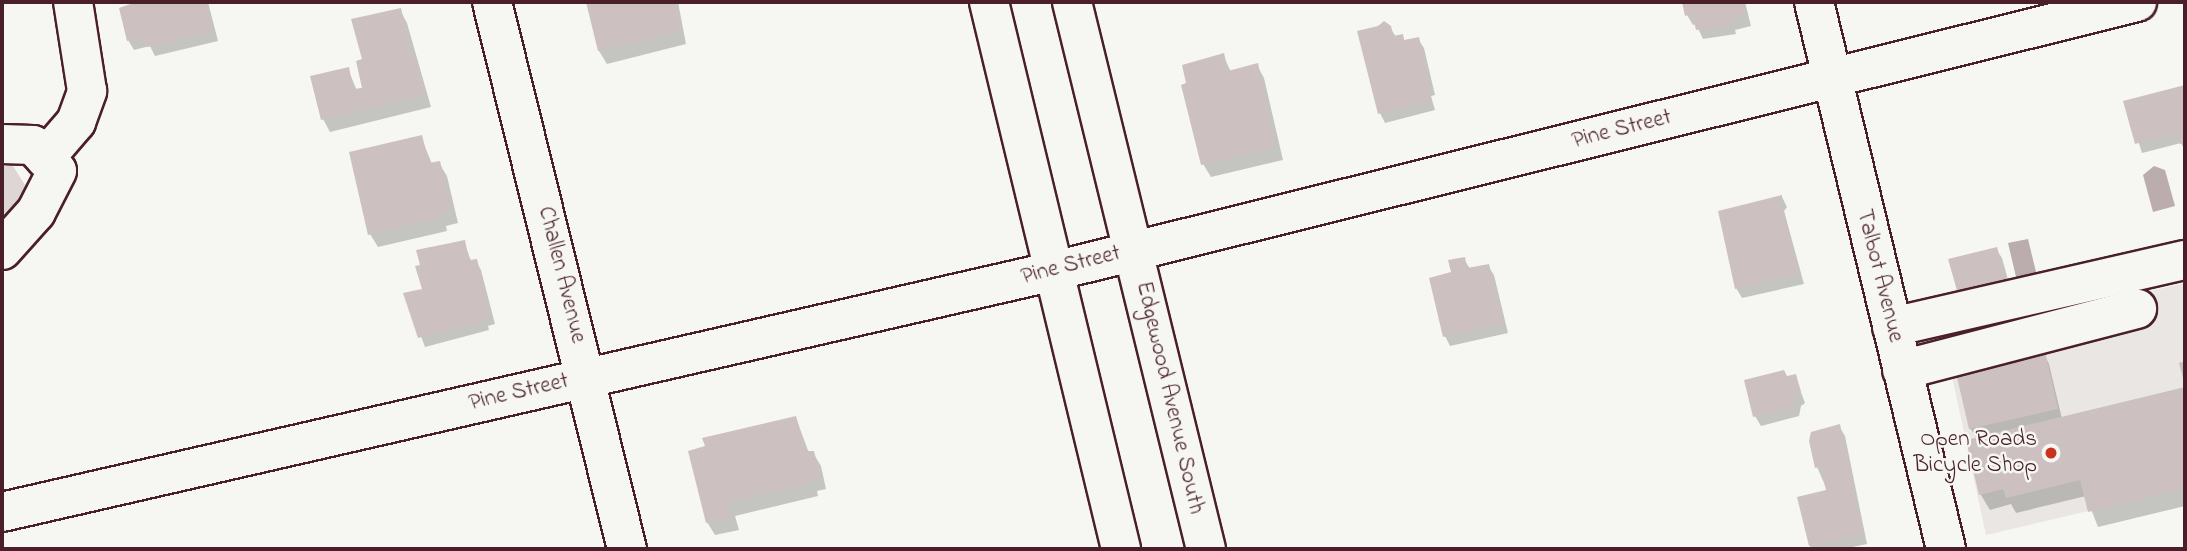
<!DOCTYPE html>
<style>
body{margin:0}
#map{position:relative;width:2187px;height:551px;overflow:hidden;background:#f6f6f2;font-family:"Indie Flower",sans-serif}
div>[style]{position:absolute}
.built>*{inset:0;background:#e9e6e3}
.green>*{inset:0;background:#ddd6d5}
.water>*{inset:0;background:#bbadae}
.shadow>*{inset:0;background:#0003}
.building>*{inset:0;background:#ccc1c0}
.roads{filter:drop-shadow(2px 0 #4a1f2b) drop-shadow(-2px 0 #4a1f2b) drop-shadow(0 2px #4a1f2b) drop-shadow(0 -2px #4a1f2b)}
.minor>*{height:38px;margin:-19px;padding:0 19px;transform-origin:19px;border-radius:19px;background:#f6f6f2}
.dots>*{width:19px;height:19px;translate:-50% -50%;box-sizing:border-box;border:4px solid #f6f6f2;border-radius:50%}
span{translate:-50% -50%;white-space:nowrap;text-align:center;line-height:1.15;-webkit-text-stroke:5px #f6f6f2;paint-order:stroke}
.street-label{font-size:23px;color:#4a1f2b}
.poi-label{font-size:23px;color:#4a1f2b}
.right{translate:-100% -50%;text-align:right}
.frame{position:absolute;inset:0;border:4px solid #4a1f2b;pointer-events:none}
</style>
<div id="map">
<div class="built">
<i style="clip-path:polygon(2185px 283px,2185px 488px,1986px 535px,1944px 339px)"></i>
</div>
<div class="green">
<i style="clip-path:polygon(2px 162px,13px 166px,25px 185px,19px 207px,2px 221px)"></i>
</div>
<div class="water">
<i style="clip-path:polygon(2154px 166px,2165px 170px,2175px 206px,2153px 212px,2143px 175px)"></i>
<i style="clip-path:polygon(2028px 239px,2037px 276px,2017px 281px,2008px 243px)"></i>
</div>
<div class="shadow">
<i style="clip-path:polygon(137px 2px,208px 2px,218px 41px,155px 56px,150px 46px,134px 50px,128px 40px)"></i>
<i style="clip-path:polygon(590px 2px,678px 2px,686px 44px,607px 64px,599px 51px)"></i>
<i style="clip-path:polygon(1684px 2px,1745px 2px,1751px 26px,1735px 30px,1736px 34px,1703px 39px,1696px 24px,1693px 25px,1687px 15px)"></i>
<i style="clip-path:polygon(400px 10px,407px 23px,431px 107px,330px 132px,323px 119px,348px 69px,357px 91px,364px 90px,364px 61px)"></i>
<i style="clip-path:polygon(1390px 27px,1396px 37px,1402px 36px,1405px 41px,1418px 39px,1424px 48px,1435px 95px,1431px 96px,1435px 110px,1385px 123px,1380px 113px)"></i>
<i style="clip-path:polygon(1223px 55px,1231px 72px,1257px 65px,1264px 78px,1283px 160px,1211px 177px,1203px 164px)"></i>
<i style="clip-path:polygon(2185px 87px,2185px 151px,2181px 143px,2142px 153px,2126px 103px)"></i>
<i style="clip-path:polygon(421px 137px,432px 164px,439px 163px,447px 176px,458px 223px,446px 226px,447px 231px,378px 247px,370px 234px)"></i>
<i style="clip-path:polygon(1782px 197px,1787px 207px,1784px 211px,1804px 284px,1742px 298px,1736px 288px,1720px 212px)"></i>
<i style="clip-path:polygon(464px 242px,471px 261px,476px 261px,481px 270px,495px 324px,488px 326px,489px 330px,425px 347px,405px 294px,424px 290px)"></i>
<i style="clip-path:polygon(1996px 249px,2002px 258px,2013px 298px,1950px 261px)"></i>
<i style="clip-path:polygon(1464px 259px,1470px 269px,1488px 266px,1494px 275px,1508px 333px,1450px 346px,1445px 336px,1453px 273px)"></i>
<i style="clip-path:polygon(2044px 354px,2049px 364px,2062px 419px,2185px 389px,2185px 506px,2098px 527px,2086px 496px,2016px 513px,2011px 504px,1990px 510px,1981px 495px,1968px 441px,1977px 439px,1970px 428px)"></i>
<i style="clip-path:polygon(1795px 376px,1805px 403px,1801px 406px,1799px 416px,1761px 426px,1755px 416px,1787px 378px)"></i>
<i style="clip-path:polygon(796px 418px,809px 453px,813px 453px,821px 466px,826px 489px,817px 491px,818px 496px,735px 516px,739px 530px,715px 535px,707px 522px)"></i>
<i style="clip-path:polygon(1839px 426px,1845px 436px,1867px 544px,1843px 549px,1812px 549px,1810px 546px,1828px 492px,1817px 467px)"></i>
</div>
<div class="building">
<i style="clip-path:polygon(136px 2px,206px 2px,213px 31px,148px 47px,145px 37px,127px 41px,119px 8px)"></i>
<i style="clip-path:polygon(586px 2px,675px 2px,680px 31px,598px 51px)"></i>
<i style="clip-path:polygon(1682px 2px,1743px 2px,1746px 16px,1731px 20px,1731px 25px,1696px 30px,1692px 14px,1685px 16px)"></i>
<i style="clip-path:polygon(401px 8px,410px 51px,414px 50px,425px 94px,321px 120px,310px 76px,349px 67px,353px 89px,362px 88px,356px 61px,362px 59px,351px 19px)"></i>
<i style="clip-path:polygon(1384px 21px,1391px 26px,1393px 36px,1403px 34px,1404px 40px,1419px 37px,1431px 86px,1427px 86px,1430px 100px,1378px 114px,1357px 31px,1378px 26px)"></i>
<i style="clip-path:polygon(1224px 53px,1228px 71px,1258px 63px,1276px 147px,1201px 165px,1181px 85px,1186px 83px,1182px 65px)"></i>
<i style="clip-path:polygon(2185px 85px,2185px 143px,2180px 144px,2177px 133px,2135px 144px,2123px 101px)"></i>
<i style="clip-path:polygon(422px 135px,429px 163px,440px 161px,452px 210px,440px 212px,441px 217px,368px 235px,349px 152px)"></i>
<i style="clip-path:polygon(1782px 195px,1782px 200px,1778px 201px,1780px 208px,1783px 207px,1799px 274px,1735px 289px,1718px 211px)"></i>
<i style="clip-path:polygon(465px 240px,469px 260px,477px 259px,490px 314px,484px 316px,485px 321px,418px 338px,403px 293px,422px 289px,415px 266px,420px 265px,416px 250px)"></i>
<i style="clip-path:polygon(1997px 247px,2008px 288px,1960px 301px,1948px 259px)"></i>
<i style="clip-path:polygon(1465px 257px,1467px 268px,1489px 264px,1504px 323px,1443px 337px,1429px 278px,1451px 272px,1448px 260px)"></i>
<i style="clip-path:polygon(2045px 352px,2058px 409px,1969px 429px,1956px 373px)"></i>
<i style="clip-path:polygon(2185px 361px,2185px 382px,2184px 382px,2179px 363px)"></i>
<i style="clip-path:polygon(1784px 370px,1787px 376px,1796px 374px,1801px 392px,1796px 396px,1794px 407px,1753px 417px,1744px 380px)"></i>
<i style="clip-path:polygon(2185px 387px,2185px 488px,2088px 512px,2080px 480px,2006px 498px,2003px 489px,1979px 495px,1966px 440px)"></i>
<i style="clip-path:polygon(796px 416px,806px 451px,814px 451px,820px 475px,811px 478px,811px 482px,729px 502px,732px 517px,706px 523px,688px 451px,705px 446px,702px 438px)"></i>
<i style="clip-path:polygon(1840px 424px,1863px 534px,1809px 546px,1797px 497px,1826px 490px,1822px 474px,1827px 474px,1825px 466px,1815px 468px,1809px 441px,1811px 432px)"></i>
</div>
<div class="roads">
<div class="minor">
<i style="left:492px;top:2px;width:563px;rotate:76.14deg"></i>
<i style="left:989px;top:2px;width:563px;rotate:76.43deg"></i>
<i style="left:1072px;top:2px;width:563px;rotate:76.24deg"></i>
<i style="left:1814px;top:2px;width:563px;rotate:76.43deg"></i>
<i style="left:2px;top:144px;width:31px;rotate:2deg"></i>
<i style="left:33px;top:145px;width:35px;rotate:47deg"></i>
<i style="left:57px;top:171px;width:46px;rotate:117.1deg"></i>
<i style="left:36px;top:212px;width:51px;rotate:131.8deg"></i>
<i style="left:45px;top:158px;width:48px;rotate:-49.3deg"></i>
<i style="left:76px;top:122px;width:33px;rotate:-70deg"></i>
<i style="left:87px;top:91px;width:90px;rotate:-98.9deg"></i>
<i style="left:1892px;top:327px;width:301px;rotate:-12.9deg"></i>
<i style="left:1902px;top:370px;width:243px;rotate:-14.6deg"></i>
<i style="left:2px;top:512px;width:1079px;rotate:-12.9deg"></i>
<i style="left:1054px;top:271px;width:1116px;rotate:-13.95deg"></i>
</div>
</div>
<div class="dots">
<i style="left:2051px;top:453px;background:#c8321e"></i>
</div>
<div class="street-label">
<span style="left:1622px;top:130px;rotate:-14deg">Pine Street</span>
<span style="left:1071px;top:266px;rotate:-14deg">Pine Street</span>
<span style="left:561px;top:275px;rotate:76deg">Challen Avenue</span>
<span style="left:1879px;top:276px;rotate:76deg">Talbot Avenue</span>
<span style="left:519px;top:393px;rotate:-13deg">Pine Street</span>
<span style="left:1169px;top:398px;rotate:77deg">Edgewood Avenue South</span>
</div>
<div class="poi-label">
<span class="right" style="left:2037px;top:453px">Open Roads<br>Bicycle Shop</span>
</div>
<div class="frame"></div>
</div>
